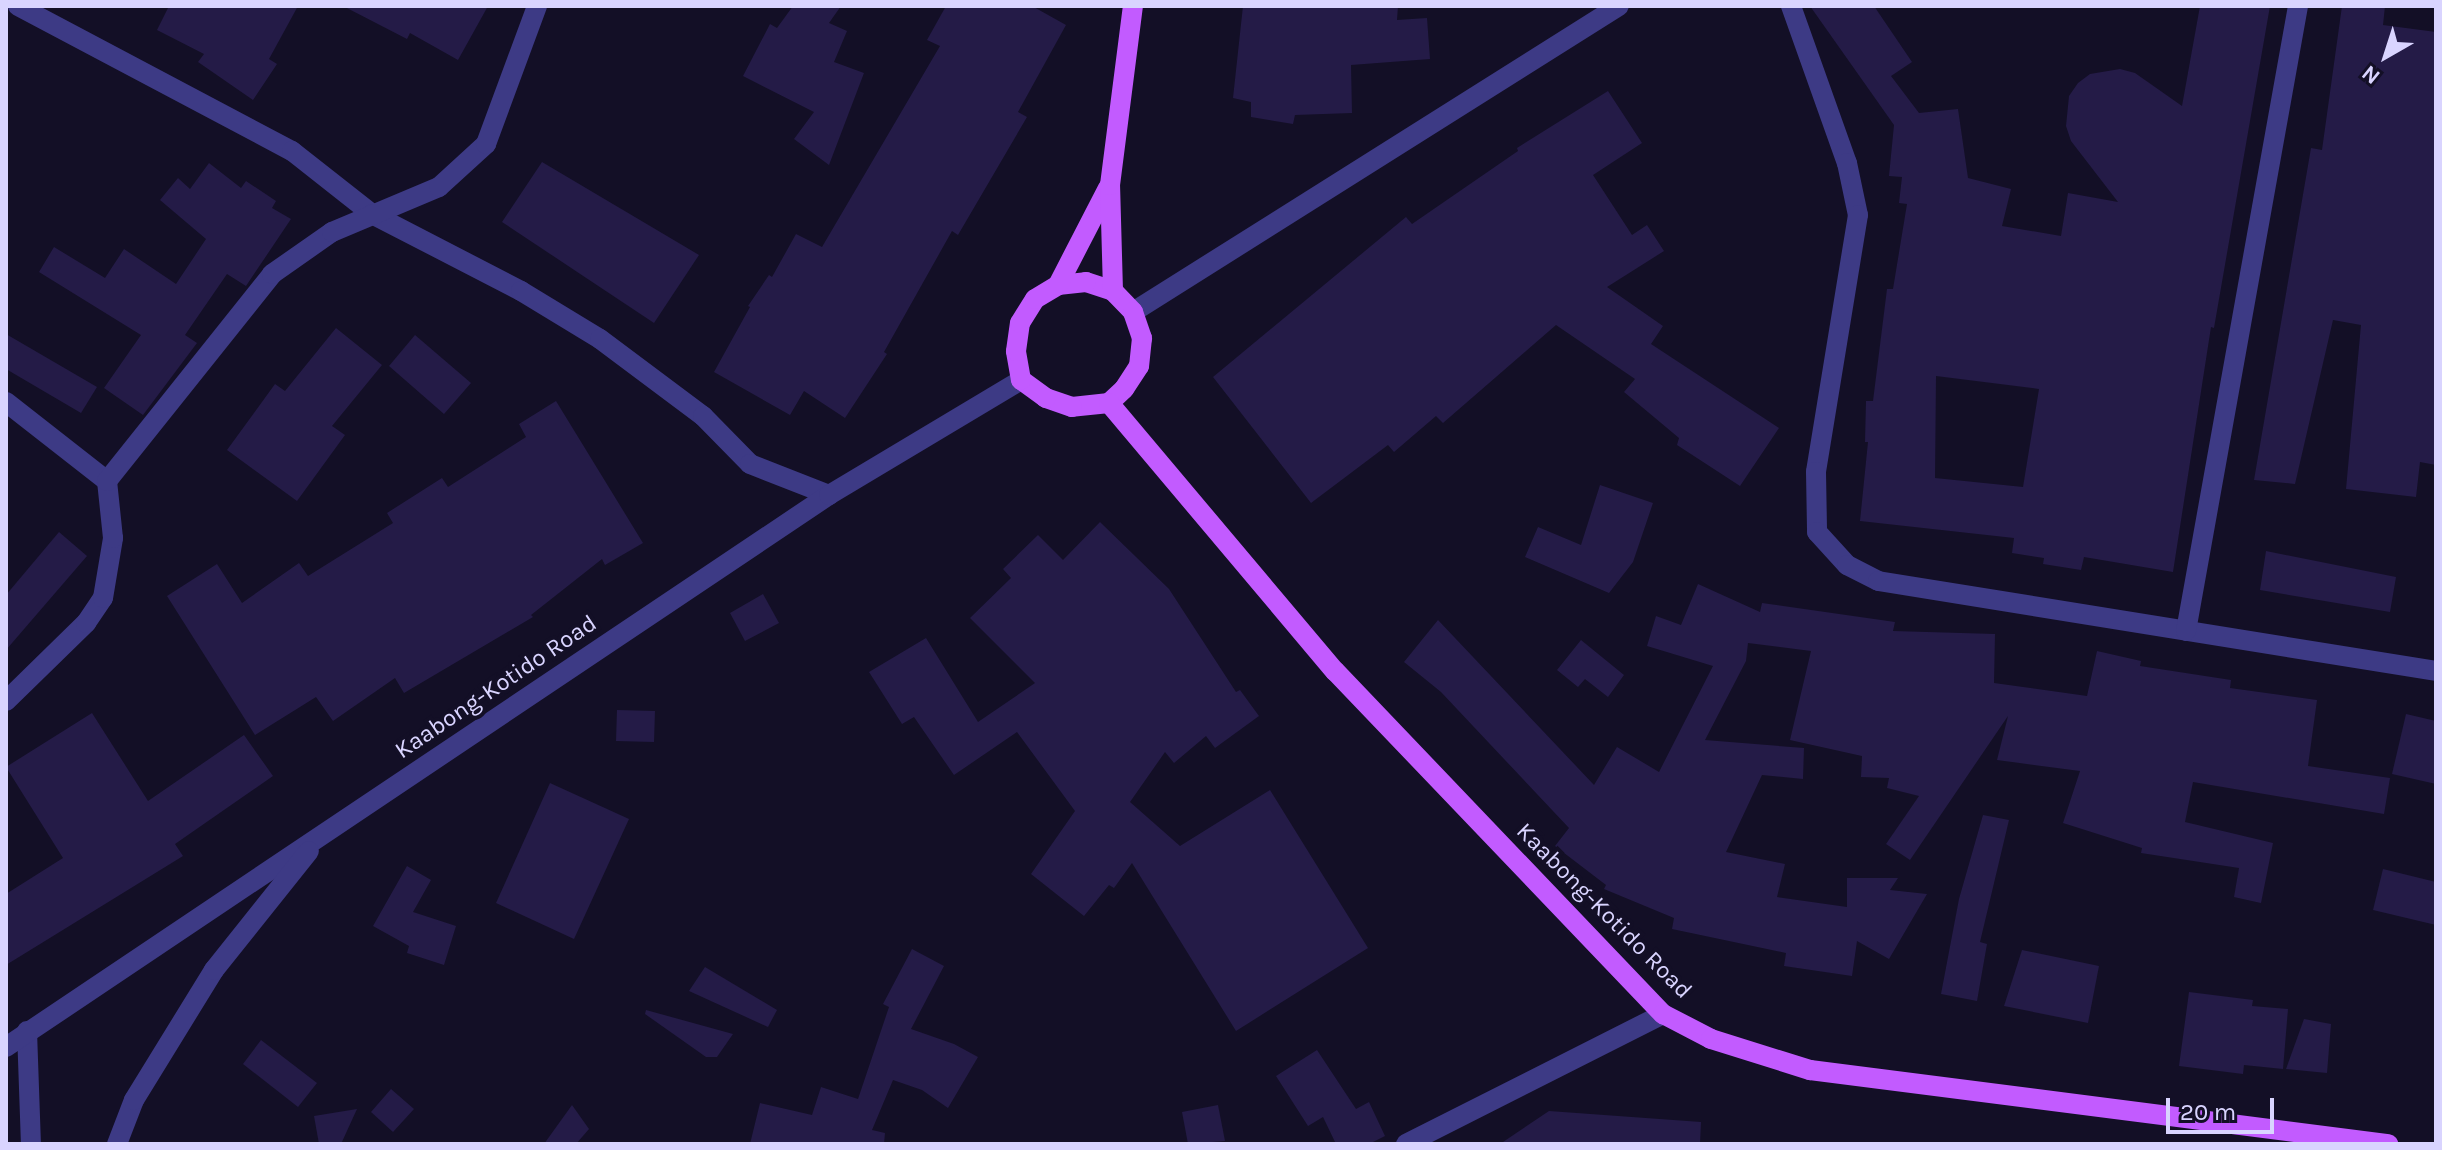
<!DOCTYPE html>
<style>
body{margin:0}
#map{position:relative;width:2442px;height:1150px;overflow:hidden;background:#130f26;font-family:Karla,sans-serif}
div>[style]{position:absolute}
.building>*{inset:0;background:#241b47}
.minor>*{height:20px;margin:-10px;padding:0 10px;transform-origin:10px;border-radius:10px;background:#3d3a85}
.major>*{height:20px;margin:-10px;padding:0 10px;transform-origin:10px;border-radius:10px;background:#c25bff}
span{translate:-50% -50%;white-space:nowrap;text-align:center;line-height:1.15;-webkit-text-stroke:8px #130f26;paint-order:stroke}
.street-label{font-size:24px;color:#d9d4ff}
.frame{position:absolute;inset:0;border:8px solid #d9d4ff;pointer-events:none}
.north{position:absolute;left:2346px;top:16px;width:80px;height:80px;-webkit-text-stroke:6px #130f26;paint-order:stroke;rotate:219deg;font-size:22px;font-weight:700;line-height:32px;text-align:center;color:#d9d4ff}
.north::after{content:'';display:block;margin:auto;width:28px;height:36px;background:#d9d4ff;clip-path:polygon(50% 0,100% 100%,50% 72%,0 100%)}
.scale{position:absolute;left:2166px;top:1098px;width:108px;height:36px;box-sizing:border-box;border:4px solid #d9d4ff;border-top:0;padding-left:10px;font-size:24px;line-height:28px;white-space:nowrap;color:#d9d4ff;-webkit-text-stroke:6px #130f26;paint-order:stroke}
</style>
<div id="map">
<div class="building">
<i style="clip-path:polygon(169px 6px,298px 6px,269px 59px,277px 64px,253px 100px,198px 62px,204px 54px,157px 30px)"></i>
<i style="clip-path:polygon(343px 6px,488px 6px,458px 60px,410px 33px,407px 39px)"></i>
<i style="clip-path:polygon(793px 6px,841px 6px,829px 23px,847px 31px,834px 62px,864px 73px,829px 165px,794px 139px,814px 112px,743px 76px,770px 24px,777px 28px)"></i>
<i style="clip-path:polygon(946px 6px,1032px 6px,1066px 25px,1018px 112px,1027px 117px,958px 235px,952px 231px,884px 352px,887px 354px,845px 418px,804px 391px,790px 415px,714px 372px,750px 307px,748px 306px,769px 275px,772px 277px,796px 234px,822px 247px,940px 46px,927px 40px)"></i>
<i style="clip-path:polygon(1243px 6px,1398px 6px,1397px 20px,1427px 18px,1430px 59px,1351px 65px,1352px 113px,1295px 115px,1293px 124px,1251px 117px,1251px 102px,1233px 98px)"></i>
<i style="clip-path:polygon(evenodd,1810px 6px,1874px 6px,1912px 62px,1891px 76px,1919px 113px,1958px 109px,1968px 178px,2011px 189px,2002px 226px,2061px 236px,2068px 193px,2118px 202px,2071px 141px,2066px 126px,2069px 96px,2078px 83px,2090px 74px,2120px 69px,2135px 73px,2182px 106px,2200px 6px,2270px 6px,2214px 328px,2211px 327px,2173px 572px,2084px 557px,2081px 570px,2043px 564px,2044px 558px,2012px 553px,2014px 538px,1860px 521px,1868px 442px,1865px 442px,1866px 401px,1873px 401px,1887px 289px,1893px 289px,1907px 204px,1899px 203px,1902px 177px,1889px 176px,1894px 125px,1810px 6px,1936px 376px,2039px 389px,2023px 487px,1935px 478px,1936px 376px)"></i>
<i style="clip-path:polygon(2342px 6px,2385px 6px,2383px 25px,2436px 32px,2436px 465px,2420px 462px,2416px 497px,2346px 489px,2361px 325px,2333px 320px,2295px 484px,2254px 480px,2311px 148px,2322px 150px)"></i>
<i style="clip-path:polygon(1608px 91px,1642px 143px,1593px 175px,1632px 235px,1647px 225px,1664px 251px,1607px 287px,1663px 326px,1651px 344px,1779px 428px,1740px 486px,1677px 445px,1679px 438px,1624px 392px,1635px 379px,1556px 325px,1443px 423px,1436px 416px,1394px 452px,1388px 445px,1311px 503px,1213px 377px,1406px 217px,1412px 224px,1518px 151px,1517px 148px)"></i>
<i style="clip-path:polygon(542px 162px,699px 255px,654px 323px,502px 222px)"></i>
<i style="clip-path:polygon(209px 163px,241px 188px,246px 181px,276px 201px,272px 208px,291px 219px,246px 286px,227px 274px,185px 335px,197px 343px,143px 415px,104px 388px,141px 335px,39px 272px,54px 247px,105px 278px,124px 249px,176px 284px,206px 239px,160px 200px,178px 178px,190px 189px)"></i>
<i style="clip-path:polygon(336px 328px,382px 365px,332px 426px,345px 435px,297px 501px,227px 450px,275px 384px,285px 391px)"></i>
<i style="clip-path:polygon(6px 334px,97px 387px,81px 413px,6px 369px)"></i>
<i style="clip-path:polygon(415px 335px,471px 383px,444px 414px,389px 366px)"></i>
<i style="clip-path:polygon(556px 401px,643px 543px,605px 565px,602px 559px,531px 615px,533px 617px,404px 693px,395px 678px,333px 721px,316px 697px,255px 735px,167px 596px,217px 564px,242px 603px,299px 563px,308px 576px,393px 523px,387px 513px,442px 478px,448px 487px,526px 437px,519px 424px)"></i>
<i style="clip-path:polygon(1600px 485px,1653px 503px,1633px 562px,1609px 593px,1525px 557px,1538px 527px,1581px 545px)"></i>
<i style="clip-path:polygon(1100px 522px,1169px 589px,1236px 692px,1240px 690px,1259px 716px,1215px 748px,1206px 736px,1174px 763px,1165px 752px,1130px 802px,1180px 846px,1270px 790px,1368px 948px,1236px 1031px,1132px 863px,1114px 888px,1109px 885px,1084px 916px,1031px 874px,1075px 811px,1017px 732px,954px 775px,914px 717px,902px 724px,869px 672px,926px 638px,978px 722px,1035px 683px,970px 618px,1011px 578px,1003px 569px,1038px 535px,1063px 560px)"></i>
<i style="clip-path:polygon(59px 532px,87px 556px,6px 650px,6px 595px)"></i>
<i style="clip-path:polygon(2266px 551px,2396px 577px,2390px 612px,2260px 590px)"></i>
<i style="clip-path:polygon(1698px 584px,1760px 612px,1762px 603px,1895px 622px,1893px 631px,1995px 634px,1994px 683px,2087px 696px,2097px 651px,2141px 661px,2140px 666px,2231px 680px,2230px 688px,2317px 700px,2308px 766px,2390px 778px,2384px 814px,2193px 782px,2185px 822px,2273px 843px,2261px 903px,2234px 897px,2239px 868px,2141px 853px,2142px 848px,2063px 823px,2080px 771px,1997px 760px,2008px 716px,1910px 860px,1886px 844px,1919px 796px,1887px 788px,1889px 778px,1861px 777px,1862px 756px,1790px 740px,1811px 651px,1748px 643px,1746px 661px,1705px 740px,1804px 748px,1803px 779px,1762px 775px,1726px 852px,1785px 864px,1777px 897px,1847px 907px,1847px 878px,1898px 878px,1890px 890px,1927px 894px,1889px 959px,1857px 941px,1852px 976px,1784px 966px,1786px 953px,1672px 929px,1674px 918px,1604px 889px,1606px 885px,1555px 846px,1569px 828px,1441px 692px,1404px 662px,1438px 620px,1594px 785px,1617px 747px,1659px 772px,1713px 666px,1647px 646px,1656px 616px,1681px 625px)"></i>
<i style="clip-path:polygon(763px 594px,779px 623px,745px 641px,730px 613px)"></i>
<i style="clip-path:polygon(1581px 640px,1624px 675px,1608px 697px,1585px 679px,1578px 687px,1557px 670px)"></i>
<i style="clip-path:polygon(617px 710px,655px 711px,654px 742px,616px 741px)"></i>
<i style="clip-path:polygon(92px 713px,148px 801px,244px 735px,273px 776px,175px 844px,183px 856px,6px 965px,6px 894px,63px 858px,6px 767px)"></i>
<i style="clip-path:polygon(2406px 714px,2436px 721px,2436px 784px,2392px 774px)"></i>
<i style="clip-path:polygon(550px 783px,629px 819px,574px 939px,496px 903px)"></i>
<i style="clip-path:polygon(1983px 815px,2009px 820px,1980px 942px,1987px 944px,1977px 1001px,1941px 994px,1959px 899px)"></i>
<i style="clip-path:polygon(407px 866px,431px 880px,413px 912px,456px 926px,444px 965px,407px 953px,409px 946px,373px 926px)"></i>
<i style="clip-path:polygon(2383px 869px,2436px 882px,2436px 925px,2373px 910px)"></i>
<i style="clip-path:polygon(912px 949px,944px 966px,911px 1029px,954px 1044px,978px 1057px,948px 1108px,922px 1090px,893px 1080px,872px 1130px,885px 1133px,884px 1144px,750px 1144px,760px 1103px,812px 1115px,821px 1087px,858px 1099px,889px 1007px,883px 1004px)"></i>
<i style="clip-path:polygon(2022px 950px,2099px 966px,2088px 1023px,2004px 1006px)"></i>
<i style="clip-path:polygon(705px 967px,777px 1010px,768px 1027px,689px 991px)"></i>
<i style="clip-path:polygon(2189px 992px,2253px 1000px,2252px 1006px,2288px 1009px,2283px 1069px,2244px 1065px,2243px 1074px,2179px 1066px)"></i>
<i style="clip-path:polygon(646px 1010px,733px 1034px,717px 1057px,706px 1057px,645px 1014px)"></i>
<i style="clip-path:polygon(2304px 1019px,2331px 1024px,2327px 1073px,2286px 1069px)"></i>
<i style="clip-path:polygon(261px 1040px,317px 1083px,298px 1107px,243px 1064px)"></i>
<i style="clip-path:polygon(1317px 1050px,1356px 1109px,1369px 1102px,1385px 1136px,1369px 1144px,1336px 1144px,1323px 1117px,1308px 1126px,1276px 1076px)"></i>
<i style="clip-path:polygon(391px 1089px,414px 1109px,393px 1132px,371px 1112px)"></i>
<i style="clip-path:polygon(572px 1105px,589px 1129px,576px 1144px,544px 1144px)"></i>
<i style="clip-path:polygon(1218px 1105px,1225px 1141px,1188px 1144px,1182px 1112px)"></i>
<i style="clip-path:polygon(357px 1109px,341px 1144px,319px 1144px,314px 1116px)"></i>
<i style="clip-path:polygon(1549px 1111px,1701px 1122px,1700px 1144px,1500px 1144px)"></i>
</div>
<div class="minor">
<i style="left:18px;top:6px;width:310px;rotate:27.9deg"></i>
<i style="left:292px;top:151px;width:102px;rotate:38.2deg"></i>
<i style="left:372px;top:214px;width:168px;rotate:27.3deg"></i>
<i style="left:521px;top:291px;width:92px;rotate:31.3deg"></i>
<i style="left:600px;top:339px;width:129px;rotate:36.8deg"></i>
<i style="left:703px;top:416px;width:67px;rotate:45.6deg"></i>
<i style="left:750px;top:464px;width:85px;rotate:21.4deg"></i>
<i style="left:1791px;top:6px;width:167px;rotate:70.4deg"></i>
<i style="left:1847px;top:163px;width:53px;rotate:78.1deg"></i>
<i style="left:1858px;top:215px;width:260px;rotate:99.3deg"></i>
<i style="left:1816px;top:472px;width:60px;rotate:89deg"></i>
<i style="left:1817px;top:532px;width:45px;rotate:47.7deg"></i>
<i style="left:1847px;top:565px;width:35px;rotate:27deg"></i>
<i style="left:1878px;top:581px;width:565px;rotate:9.16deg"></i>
<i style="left:1133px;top:312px;width:574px;rotate:-32.2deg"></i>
<i style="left:6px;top:402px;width:128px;rotate:38deg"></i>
<i style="left:2186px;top:631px;width:635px;rotate:-79.84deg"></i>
<i style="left:6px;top:701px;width:112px;rotate:-44.3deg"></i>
<i style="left:86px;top:623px;width:30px;rotate:-56deg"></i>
<i style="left:103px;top:598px;width:61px;rotate:-80.5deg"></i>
<i style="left:113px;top:538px;width:57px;rotate:-96deg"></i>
<i style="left:107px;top:481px;width:265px;rotate:-51.4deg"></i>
<i style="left:272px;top:274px;width:73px;rotate:-35deg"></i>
<i style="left:332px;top:232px;width:116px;rotate:-22.8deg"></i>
<i style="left:439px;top:187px;width:64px;rotate:-42.5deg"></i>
<i style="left:486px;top:144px;width:147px;rotate:-69.7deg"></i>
<i style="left:27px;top:1031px;width:113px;rotate:88deg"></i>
<i style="left:6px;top:1047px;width:991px;rotate:-33.85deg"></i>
<i style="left:829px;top:495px;width:224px;rotate:-30.9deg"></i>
<i style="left:117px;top:1144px;width:47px;rotate:-68.9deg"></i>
<i style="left:134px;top:1100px;width:153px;rotate:-58.4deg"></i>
<i style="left:214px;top:970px;width:152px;rotate:-51.4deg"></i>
<i style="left:1406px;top:1144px;width:288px;rotate:-26.8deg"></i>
</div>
<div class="major">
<i style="left:1086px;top:282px;width:28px;rotate:18deg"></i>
<i style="left:1113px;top:291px;width:29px;rotate:46deg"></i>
<i style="left:1133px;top:312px;width:28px;rotate:71deg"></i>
<i style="left:1142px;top:338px;width:28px;rotate:96deg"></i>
<i style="left:1139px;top:366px;width:27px;rotate:123deg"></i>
<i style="left:1124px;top:389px;width:21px;rotate:137deg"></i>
<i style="left:1109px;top:403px;width:37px;rotate:174deg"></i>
<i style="left:1072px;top:407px;width:28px;rotate:-161deg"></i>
<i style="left:1046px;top:398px;width:31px;rotate:-144deg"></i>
<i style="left:1021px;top:380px;width:29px;rotate:-100deg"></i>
<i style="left:1016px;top:351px;width:28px;rotate:-82deg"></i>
<i style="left:1020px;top:323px;width:28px;rotate:-58deg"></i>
<i style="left:1035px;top:299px;width:27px;rotate:-31deg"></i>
<i style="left:1058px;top:285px;width:28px;rotate:-6deg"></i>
<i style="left:1058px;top:285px;width:109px;rotate:-62.7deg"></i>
<i style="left:1113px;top:291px;width:106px;rotate:-91.6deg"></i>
<i style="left:1110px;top:185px;width:180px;rotate:-82.7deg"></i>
<i style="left:1109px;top:403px;width:351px;rotate:49.9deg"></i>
<i style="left:1335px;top:671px;width:475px;rotate:46.3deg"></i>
<i style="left:1663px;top:1014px;width:54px;rotate:27.5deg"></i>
<i style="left:1711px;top:1039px;width:104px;rotate:17.4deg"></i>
<i style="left:1810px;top:1070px;width:583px;rotate:7.3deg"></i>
</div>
<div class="street-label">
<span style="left:496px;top:687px;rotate:-34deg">Kaabong-Kotido Road</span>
<span style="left:1604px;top:911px;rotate:45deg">Kaabong-Kotido Road</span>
</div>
<div class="frame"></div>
<div class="north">N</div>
<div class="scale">20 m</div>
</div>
